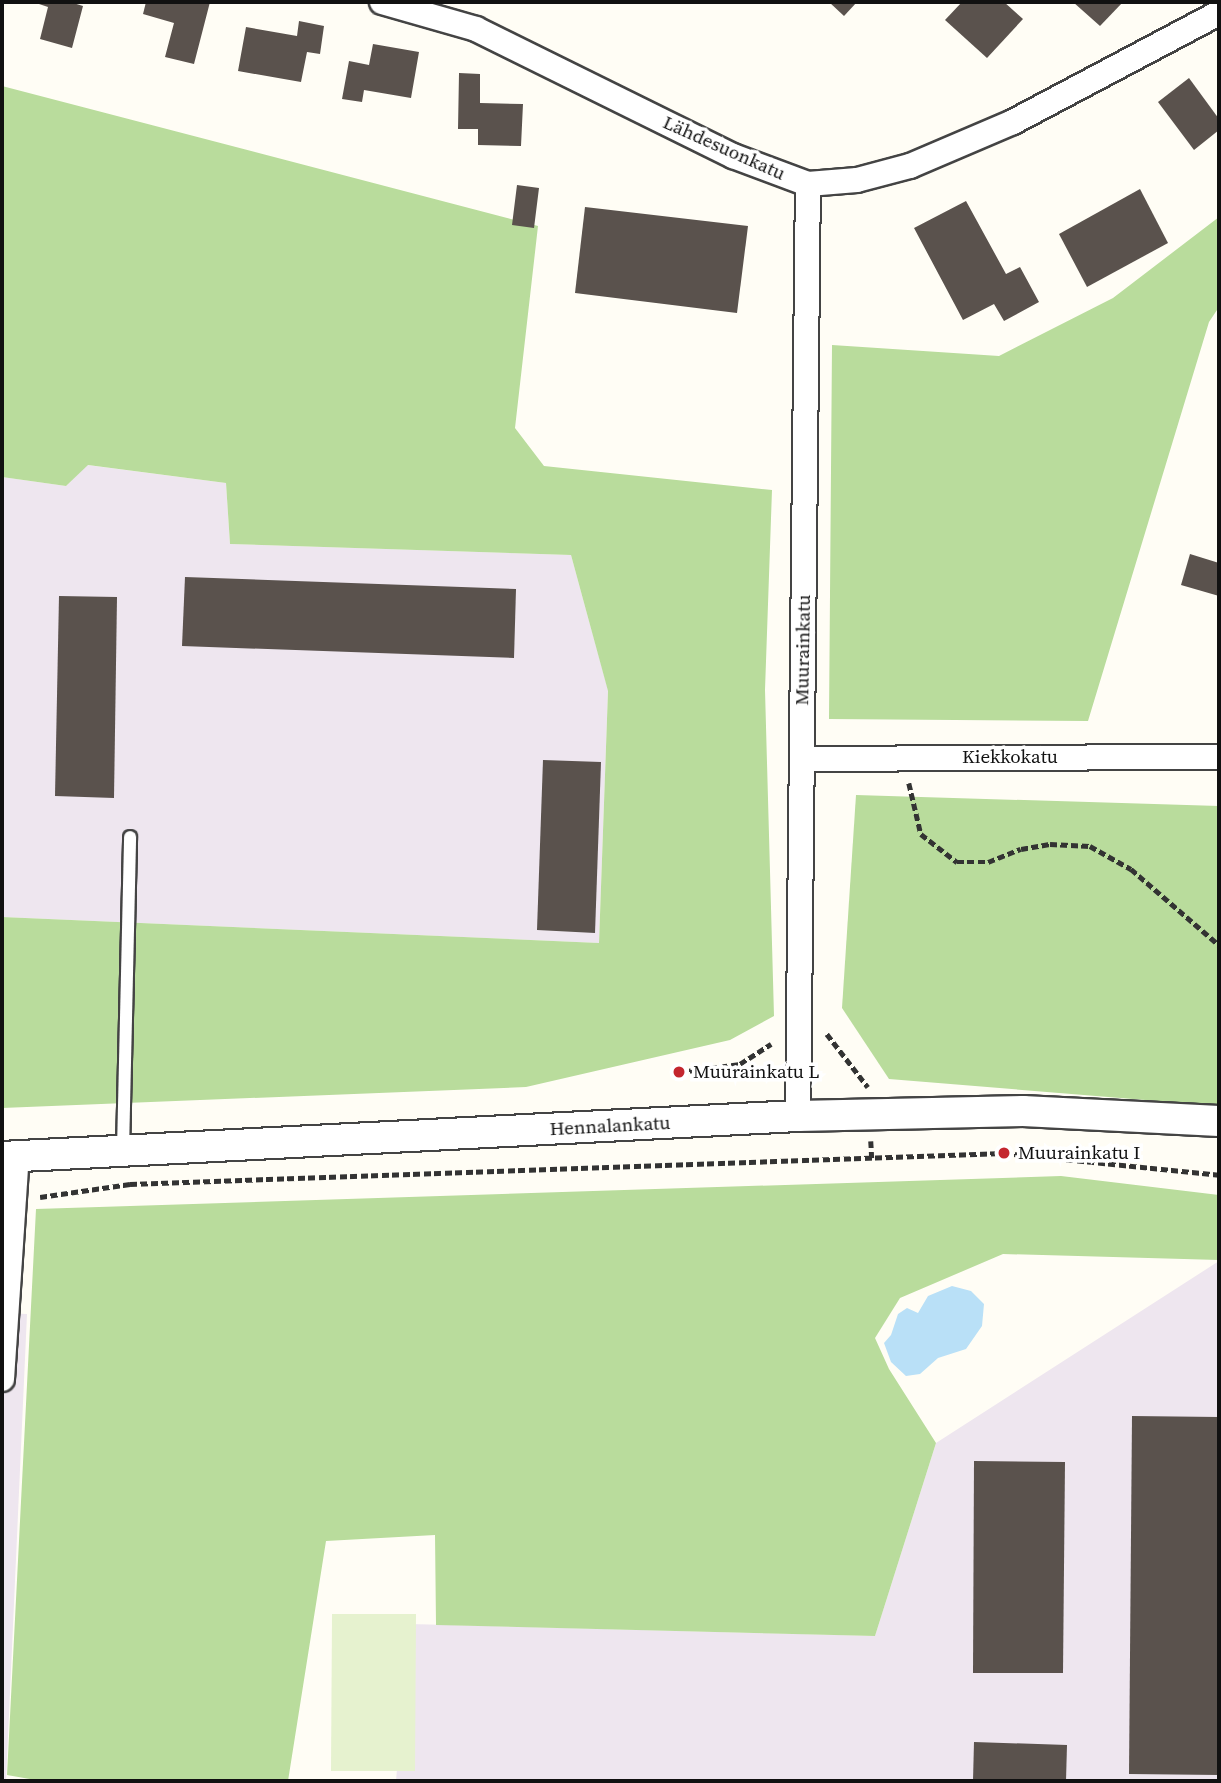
<!DOCTYPE html>
<meta charset="utf-8">
<style>
body{margin:0}
#map{position:relative;width:1221px;height:1783px;overflow:hidden;background:#fffdf5;font-family:"Source Serif 4",serif}
div>[style]{position:absolute}
.industrial>*{inset:0;background:#eee6ef}
.forest>*{inset:0;background:#b9dc9c}
.pitch>*{inset:0;background:#e6f2cf}
.water>*{inset:0;background:#b9e0f7}
.building>*{inset:0;background:#5a524d}
.path>*{height:4.5px;margin-top:-2.25px;transform-origin:0;background:repeating-linear-gradient(90deg,#333 0 7px,transparent 0 10.5px)}
.roads{filter:drop-shadow(2px 0 #444) drop-shadow(-2px 0 #444) drop-shadow(0 2px #444) drop-shadow(0 -2px #444)}
.service>*{height:12px;margin:-6px;padding:0 6px;transform-origin:6px;border-radius:6px;background:#fff}
.minor>*{height:24px;margin:-12px;padding:0 12px;transform-origin:12px;border-radius:12px;background:#fff}
.tertiary>*{height:30px;margin:-15px;padding:0 15px;transform-origin:15px;border-radius:15px;background:#fff}
.dots>*{width:19px;height:19px;translate:-50% -50%;box-sizing:border-box;border:4px solid #fff;border-radius:50%}
span{translate:-50% -50%;white-space:nowrap;text-align:center;line-height:1.15;-webkit-text-stroke:7px #fff;paint-order:stroke}
.street-label{font-size:19px;color:#111}
.poi-label{font-size:19px;color:#111}
.left{translate:0 -50%;text-align:left}
.frame{position:absolute;inset:0;border:4px solid #111;pointer-events:none}
</style>
<div id="map">
<div class="industrial">
<i style="clip-path:polygon(87px 465px,226px 483px,230px 544px,571px 555px,608px 690px,599px 943px,2px 917px,2px 477px,66px 486px)"></i>
<i style="clip-path:polygon(1219px 1261px,1219px 1781px,396px 1781px,409px 1624px,875px 1636px,936px 1443px)"></i>
<i style="clip-path:polygon(2px 1313px,27px 1314px,6px 1781px,2px 1781px)"></i>
</div>
<div class="forest">
<i style="clip-path:polygon(2px 86px,538px 226px,515px 428px,544px 466px,772px 490px,765px 690px,774px 1016px,730px 1040px,526px 1087px,2px 1108px,2px 917px,599px 943px,608px 691px,571px 555px,230px 544px,226px 483px,88px 465px,66px 486px,2px 477px)"></i>
<i style="clip-path:polygon(1219px 217px,1219px 307px,1209px 322px,1088px 721px,829px 719px,832px 345px,999px 356px,1113px 298px)"></i>
<i style="clip-path:polygon(856px 795px,1219px 806px,1219px 1106px,889px 1079px,842px 1008px)"></i>
<i style="clip-path:polygon(1061px 1176px,1219px 1195px,1219px 1260px,1003px 1254px,900px 1298px,875px 1338px,889px 1369px,936px 1443px,875px 1636px,436px 1625px,435px 1535px,326px 1541px,288px 1781px,41px 1781px,7px 1775px,36px 1209px)"></i>
</div>
<div class="pitch">
<i style="clip-path:polygon(332px 1614px,416px 1614px,415px 1771px,331px 1771px)"></i>
</div>
<div class="water">
<i style="clip-path:polygon(952px 1286px,971px 1291px,984px 1304px,982px 1326px,966px 1349px,938px 1358px,920px 1374px,906px 1376px,891px 1362px,884px 1343px,891px 1335px,898px 1314px,907px 1308px,918px 1313px,928px 1296px)"></i>
</div>
<div class="building">
<i style="clip-path:polygon(33px 2px,70px 2px,83px 6px,72px 48px,40px 39px,48px 7px)"></i>
<i style="clip-path:polygon(146px 2px,210px 2px,194px 64px,165px 57px,174px 23px,143px 14px)"></i>
<i style="clip-path:polygon(829px 2px,857px 2px,844px 16px)"></i>
<i style="clip-path:polygon(962px 2px,1004px 2px,1023px 19px,987px 58px,945px 20px)"></i>
<i style="clip-path:polygon(1073px 2px,1123px 2px,1100px 26px)"></i>
<i style="clip-path:polygon(299px 21px,324px 26px,320px 54px,307px 52px,301px 82px,238px 71px,246px 27px,297px 36px)"></i>
<i style="clip-path:polygon(373px 44px,419px 52px,411px 98px,364px 90px,362px 102px,342px 99px,349px 61px,369px 65px)"></i>
<i style="clip-path:polygon(459px 73px,480px 74px,480px 103px,523px 104px,521px 146px,478px 145px,478px 129px,458px 129px)"></i>
<i style="clip-path:polygon(1189px 78px,1219px 119px,1219px 130px,1194px 150px,1158px 102px)"></i>
<i style="clip-path:polygon(517px 185px,539px 188px,534px 228px,512px 225px)"></i>
<i style="clip-path:polygon(1140px 189px,1168px 243px,1087px 287px,1059px 234px)"></i>
<i style="clip-path:polygon(966px 201px,1006px 274px,1020px 267px,1039px 302px,1004px 321px,994px 304px,963px 320px,914px 228px)"></i>
<i style="clip-path:polygon(585px 207px,748px 226px,737px 313px,575px 293px)"></i>
<i style="clip-path:polygon(1190px 554px,1219px 563px,1219px 596px,1181px 585px)"></i>
<i style="clip-path:polygon(185px 577px,516px 589px,514px 658px,182px 646px)"></i>
<i style="clip-path:polygon(59px 596px,117px 597px,114px 798px,55px 796px)"></i>
<i style="clip-path:polygon(543px 760px,601px 762px,595px 933px,537px 930px)"></i>
<i style="clip-path:polygon(1132px 1416px,1219px 1417px,1219px 1775px,1129px 1774px)"></i>
<i style="clip-path:polygon(974px 1461px,1065px 1462px,1063px 1673px,973px 1673px)"></i>
<i style="clip-path:polygon(974px 1742px,1067px 1745px,1066px 1781px,973px 1781px)"></i>
</div>
<div class="path">
<i style="left:909px;top:783px;width:52px;rotate:76.8deg"></i>
<i style="left:921px;top:834px;width:46px;rotate:37.9deg"></i>
<i style="left:957px;top:862px;width:31px"></i>
<i style="left:988px;top:862px;width:35px;rotate:-22deg"></i>
<i style="left:1021px;top:849px;width:29px;rotate:-10deg"></i>
<i style="left:1050px;top:844px;width:40px;rotate:2.9deg"></i>
<i style="left:1090px;top:846px;width:47px;rotate:29.3deg"></i>
<i style="left:1131px;top:869px;width:116px;rotate:40.8deg"></i>
<i style="left:827px;top:1034px;width:67px;rotate:52.3deg"></i>
<i style="left:679px;top:1072px;width:62px;rotate:-7.5deg"></i>
<i style="left:740px;top:1064px;width:37px;rotate:-33deg"></i>
<i style="left:871px;top:1141px;width:17px;rotate:87deg"></i>
<i style="left:40px;top:1197px;width:91px;rotate:-8.2deg"></i>
<i style="left:130px;top:1184px;width:875px;rotate:-2.03deg"></i>
<i style="left:1004px;top:1153px;width:216px;rotate:5.8deg"></i>
</div>
<div class="roads">
<div class="service">
<i style="left:123px;top:1150px;width:313px;rotate:-88.7deg"></i>
</div>
<div class="minor">
<i style="left:382px;top:2px;width:98px;rotate:16deg"></i>
<i style="left:476px;top:29px;width:287px;rotate:26.3deg"></i>
<i style="left:733px;top:156px;width:80px;rotate:20.5deg"></i>
<i style="left:808px;top:184px;width:49px;rotate:-4.7deg"></i>
<i style="left:857px;top:180px;width:55px;rotate:-14.8deg"></i>
<i style="left:910px;top:166px;width:112px;rotate:-23.1deg"></i>
<i style="left:1013px;top:122px;width:233px;rotate:-27.9deg"></i>
<i style="left:802px;top:759px;width:417px;rotate:-0.3deg"></i>
<i style="left:798px;top:1116px;width:932px;rotate:-89.39deg"></i>
<i style="left:2px;top:1379px;width:224px;rotate:-86.2deg"></i>
</div>
<div class="tertiary">
<i style="left:2px;top:1157px;width:797px;rotate:-2.95deg"></i>
<i style="left:798px;top:1116px;width:225px;rotate:-1.3deg"></i>
<i style="left:1023px;top:1111px;width:196px;rotate:2.9deg"></i>
</div>
</div>
<div class="dots">
<i style="left:679px;top:1072px;background:#c4262e"></i>
<i style="left:1004px;top:1153px;background:#c4262e"></i>
</div>
<div class="street-label">
<span style="left:724px;top:148px;rotate:24deg">Lähdesuonkatu</span>
<span style="left:803px;top:650px;rotate:-89deg">Muurainkatu</span>
<span style="left:1010px;top:757px">Kiekkokatu</span>
<span style="left:610px;top:1126px;rotate:-3deg">Hennalankatu</span>
</div>
<div class="poi-label">
<span class="left" style="left:693px;top:1072px">Muurainkatu L</span>
<span class="left" style="left:1018px;top:1153px">Muurainkatu I</span>
</div>
<div class="frame"></div>
</div>
